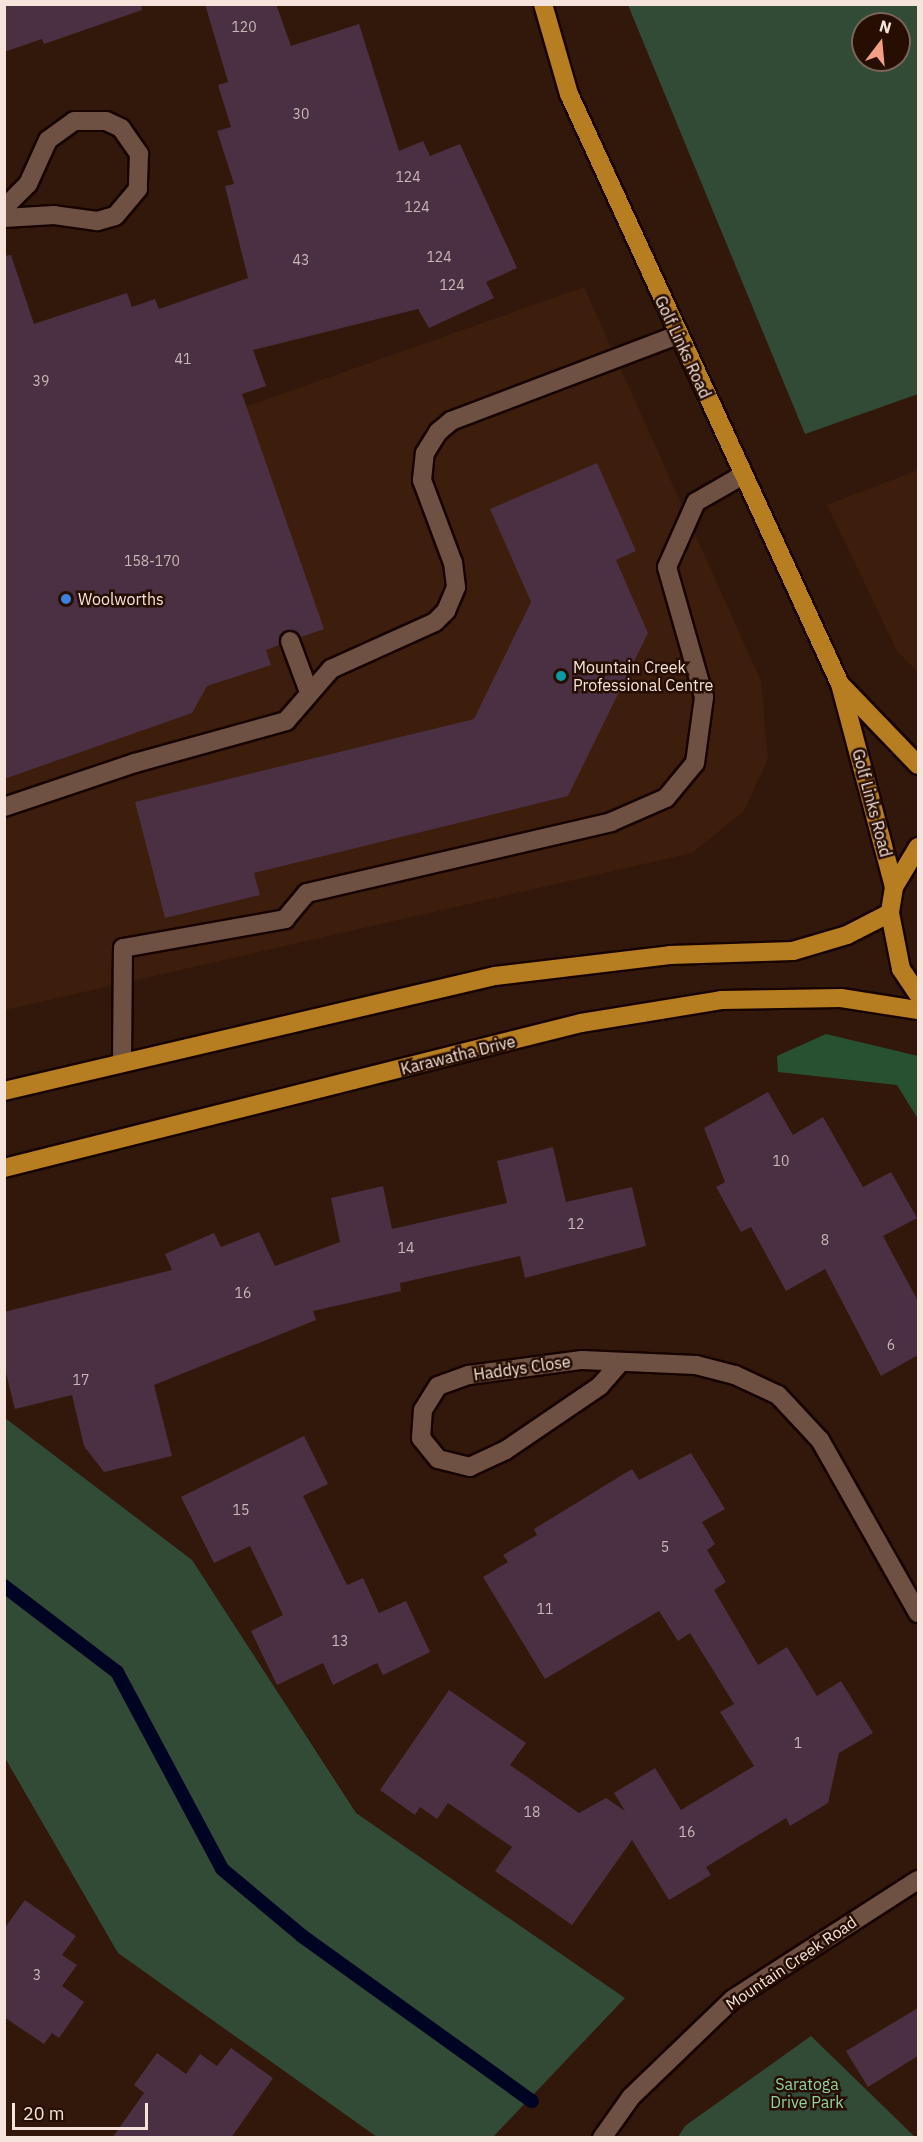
<!DOCTYPE html>
<style>
body{margin:0}
#map{position:relative;width:923px;height:2142px;overflow:hidden;background:#31180b;font-family:"IBM Plex Sans",sans-serif}
div>[style]{position:absolute}
.built>*{inset:0;background:#3d1d0c}
.green>*{inset:0;background:#324b36}
.forest>*{inset:0;background:#285131}
.stream>*{height:14px;margin:-7px;padding:0 7px;transform-origin:7px;border-radius:7px;background:#000423}
.building>*{inset:0;background:#4a3042}
.roads{filter:drop-shadow(2px 0 #170300) drop-shadow(-2px 0 #170300) drop-shadow(0 2px #170300) drop-shadow(0 -2px #170300)}
.minor>*{height:18px;margin:-9px;padding:0 9px;transform-origin:9px;border-radius:9px;background:#6f5143}
.major>*{height:18px;margin:-9px;padding:0 9px;transform-origin:9px;border-radius:9px;background:#b67d21}
.dots>*{width:16px;height:16px;translate:-50% -50%;box-sizing:border-box;border:3px solid #260e03;border-radius:50%}
span{translate:-50% -50%;white-space:nowrap;text-align:center;line-height:1.15;-webkit-text-stroke:5px #260e03;paint-order:stroke}
.number-label{font-size:14px;color:#cbb7b6}
.number-label span{-webkit-text-stroke-width:0}
.street-label{font-size:16px;color:#f6e4dc}
.poi-label{font-size:16px;color:#f6e4dc}
.left{translate:0 -50%;text-align:left}
.park-label{font-size:16px;color:#91d39c}
.frame{position:absolute;inset:0;border:6px solid #f6e4dc;pointer-events:none}
.north{position:absolute;left:851px;top:12px;width:60px;height:60px;box-sizing:border-box;background:#260e03;border:2px solid #79645a;border-radius:50%;rotate:16deg;font-size:16px;font-weight:700;line-height:24px;text-align:center;color:#f6e4dc}
.north::after{content:'';display:block;margin:auto;width:21px;height:27px;background:#f49e86;clip-path:polygon(50% 0,100% 100%,50% 72%,0 100%)}
.scale{position:absolute;left:12px;top:2103px;width:136px;height:27px;box-sizing:border-box;border:3px solid #f6e4dc;border-top:0;padding-left:8px;font-size:18px;line-height:21px;white-space:nowrap;color:#f6e4dc;-webkit-text-stroke:4px #260e03;paint-order:stroke}
</style>
<div id="map">
<div class="built">
<i style="clip-path:polygon(584px 287px,761px 681px,768px 759px,744px 811px,692px 853px,5px 1010px,4px 492px)"></i>
<i style="clip-path:polygon(918px 470px,918px 672px,897px 651px,827px 505px)"></i>
</div>
<div class="green">
<i style="clip-path:polygon(evenodd,628px 5px,918px 5px,918px 394px,805px 434px,628px 5px,863px 24px,899px 24px,899px 60px,863px 60px,863px 24px)"></i>
<i style="clip-path:polygon(5px 1418px,192px 1560px,356px 1813px,625px 1998px,493px 2137px,377px 2137px,118px 1953px,5px 1758px)"></i>
<i style="clip-path:polygon(811px 2036px,915px 2137px,678px 2137px,685px 2126px)"></i>
</div>
<div class="forest">
<i style="clip-path:polygon(826px 1034px,918px 1056px,918px 1119px,897px 1085px,778px 1072px,777px 1056px)"></i>
</div>
<div class="stream">
<i style="left:4px;top:1586px;width:142px;rotate:37.3deg"></i>
<i style="left:117px;top:1672px;width:223px;rotate:61.9deg"></i>
<i style="left:222px;top:1869px;width:104px;rotate:39.9deg"></i>
<i style="left:302px;top:1936px;width:283px;rotate:35.7deg"></i>
</div>
<div class="building">
<i style="clip-path:polygon(4px 4px,141px 4px,142px 10px,44px 44px,42px 39px,4px 52px)"></i>
<i style="clip-path:polygon(205px 4px,276px 4px,291px 46px,359px 24px,399px 151px,423px 141px,430px 156px,460px 144px,517px 268px,486px 282px,494px 298px,429px 328px,418px 309px,253px 350px,266px 386px,242px 394px,324px 629px,301px 637px,286px 631px,279px 645px,266px 650px,271px 665px,207px 686px,192px 713px,4px 779px,4px 256px,11px 255px,34px 324px,127px 293px,132px 307px,155px 299px,159px 309px,248px 278px,225px 186px,234px 184px,217px 131px,231px 127px,218px 85px,228px 82px)"></i>
<i style="clip-path:polygon(597px 463px,636px 551px,616px 560px,648px 633px,568px 796px,254px 873px,260px 895px,165px 918px,135px 802px,474px 719px,531px 602px,490px 509px)"></i>
<i style="clip-path:polygon(768px 1092px,793px 1135px,823px 1117px,863px 1187px,891px 1172px,917px 1218px,883px 1236px,918px 1301px,918px 1355px,881px 1376px,825px 1269px,786px 1291px,751px 1227px,741px 1232px,716px 1187px,725px 1182px,704px 1128px)"></i>
<i style="clip-path:polygon(553px 1147px,566px 1202px,632px 1187px,646px 1246px,525px 1278px,520px 1256px,400px 1283px,401px 1291px,313px 1311px,316px 1320px,154px 1385px,172px 1456px,104px 1472px,84px 1446px,72px 1395px,15px 1409px,4px 1365px,4px 1312px,172px 1270px,165px 1254px,214px 1233px,221px 1247px,259px 1232px,275px 1266px,340px 1242px,331px 1198px,383px 1186px,392px 1229px,507px 1203px,497px 1161px)"></i>
<i style="clip-path:polygon(304px 1436px,328px 1484px,303px 1496px,347px 1585px,363px 1578px,379px 1613px,406px 1601px,430px 1652px,383px 1675px,377px 1663px,333px 1685px,323px 1663px,277px 1685px,251px 1631px,283px 1615px,250px 1546px,214px 1563px,181px 1497px)"></i>
<i style="clip-path:polygon(691px 1453px,725px 1509px,702px 1522px,715px 1544px,707px 1550px,726px 1582px,714px 1590px,758px 1665px,787px 1647px,817px 1696px,841px 1681px,873px 1733px,839px 1753px,828px 1803px,790px 1826px,786px 1818px,706px 1867px,711px 1875px,669px 1900px,632px 1840px,572px 1925px,495px 1871px,512px 1847px,448px 1803px,437px 1819px,420px 1807px,415px 1815px,380px 1790px,449px 1690px,526px 1743px,510px 1765px,579px 1813px,606px 1798px,625px 1811px,614px 1793px,655px 1768px,681px 1810px,754px 1766px,720px 1712px,734px 1704px,690px 1633px,678px 1641px,659px 1611px,545px 1679px,483px 1577px,508px 1562px,503px 1555px,537px 1535px,534px 1529px,632px 1469px,639px 1480px)"></i>
<i style="clip-path:polygon(25px 1900px,76px 1936px,62px 1955px,77px 1965px,62px 1986px,84px 2002px,59px 2038px,52px 2033px,44px 2044px,4px 2017px,4px 1929px)"></i>
<i style="clip-path:polygon(918px 2008px,918px 2056px,868px 2087px,846px 2051px)"></i>
<i style="clip-path:polygon(231px 2048px,273px 2078px,231px 2138px,112px 2138px,144px 2093px,134px 2085px,157px 2053px,186px 2074px,200px 2054px,217px 2066px)"></i>
</div>
<div class="roads">
<div class="minor">
<i style="left:4px;top:208px;width:34px;rotate:-45deg"></i>
<i style="left:28px;top:184px;width:48px;rotate:-65.6deg"></i>
<i style="left:48px;top:140px;width:32px;rotate:-36deg"></i>
<i style="left:74px;top:121px;width:32px"></i>
<i style="left:106px;top:121px;width:17px;rotate:25deg"></i>
<i style="left:121px;top:128px;width:32px;rotate:55deg"></i>
<i style="left:139px;top:154px;width:35px;rotate:92deg"></i>
<i style="left:138px;top:189px;width:35px;rotate:130deg"></i>
<i style="left:115px;top:216px;width:19px;rotate:164deg"></i>
<i style="left:97px;top:221px;width:43px;rotate:-172.1deg"></i>
<i style="left:54px;top:215px;width:50px;rotate:176.6deg"></i>
<i style="left:290px;top:641px;width:54px;rotate:69.6deg"></i>
<i style="left:4px;top:807px;width:138px;rotate:-18.6deg"></i>
<i style="left:135px;top:763px;width:157px;rotate:-15.5deg"></i>
<i style="left:286px;top:721px;width:69px;rotate:-49.1deg"></i>
<i style="left:331px;top:669px;width:114px;rotate:-24.3deg"></i>
<i style="left:435px;top:622px;width:16px;rotate:-45deg"></i>
<i style="left:446px;top:611px;width:26px;rotate:-67deg"></i>
<i style="left:456px;top:587px;width:24px;rotate:-97deg"></i>
<i style="left:453px;top:563px;width:89px;rotate:-110.5deg"></i>
<i style="left:422px;top:480px;width:27px;rotate:-84deg"></i>
<i style="left:425px;top:453px;width:25px;rotate:-58deg"></i>
<i style="left:438px;top:432px;width:17px;rotate:-40deg"></i>
<i style="left:451px;top:421px;width:242px;rotate:-20.8deg"></i>
<i style="left:122px;top:1061px;width:113px;rotate:-89.5deg"></i>
<i style="left:123px;top:948px;width:165px;rotate:-10.1deg"></i>
<i style="left:285px;top:919px;width:34px;rotate:-50deg"></i>
<i style="left:307px;top:893px;width:312px;rotate:-13.1deg"></i>
<i style="left:611px;top:822px;width:60px;rotate:-23.6deg"></i>
<i style="left:666px;top:798px;width:45px;rotate:-50.4deg"></i>
<i style="left:695px;top:763px;width:67px;rotate:-82.2deg"></i>
<i style="left:704px;top:697px;width:135px;rotate:-105.9deg"></i>
<i style="left:667px;top:567px;width:71px;rotate:-66deg"></i>
<i style="left:696px;top:502px;width:54px;rotate:-29.9deg"></i>
<i style="left:619px;top:1364px;width:29px;rotate:131deg"></i>
<i style="left:600px;top:1386px;width:114px;rotate:145.8deg"></i>
<i style="left:506px;top:1450px;width:40px;rotate:155deg"></i>
<i style="left:470px;top:1467px;width:33px;rotate:-166deg"></i>
<i style="left:438px;top:1459px;width:27px;rotate:-129deg"></i>
<i style="left:421px;top:1438px;width:28px;rotate:-86deg"></i>
<i style="left:423px;top:1410px;width:28px;rotate:-58deg"></i>
<i style="left:438px;top:1386px;width:33px;rotate:-20deg"></i>
<i style="left:469px;top:1375px;width:114px;rotate:-7.6deg"></i>
<i style="left:582px;top:1360px;width:114px;rotate:2.5deg"></i>
<i style="left:696px;top:1365px;width:40px;rotate:14.4deg"></i>
<i style="left:735px;top:1375px;width:47px;rotate:24.9deg"></i>
<i style="left:778px;top:1395px;width:62px;rotate:47deg"></i>
<i style="left:820px;top:1440px;width:199px;rotate:60.5deg"></i>
<i style="left:602px;top:2138px;width:50px;rotate:-54.7deg"></i>
<i style="left:631px;top:2097px;width:141px;rotate:-43.9deg"></i>
<i style="left:733px;top:1999px;width:220px;rotate:-32.8deg"></i>
</div>
<div class="major">
<i style="left:543px;top:4px;width:94px;rotate:73.9deg"></i>
<i style="left:569px;top:94px;width:649px;rotate:65.33deg"></i>
<i style="left:840px;top:684px;width:210px;rotate:75.1deg"></i>
<i style="left:841px;top:685px;width:111px;rotate:46.1deg"></i>
<i style="left:918px;top:847px;width:47px;rotate:121deg"></i>
<i style="left:894px;top:887px;width:26px;rotate:99deg"></i>
<i style="left:890px;top:913px;width:57px;rotate:78.9deg"></i>
<i style="left:901px;top:969px;width:30px;rotate:56deg"></i>
<i style="left:4px;top:1091px;width:504px;rotate:-13.18deg"></i>
<i style="left:495px;top:976px;width:176px;rotate:-6.8deg"></i>
<i style="left:670px;top:955px;width:123px;rotate:-1.9deg"></i>
<i style="left:793px;top:951px;width:56px;rotate:-16.5deg"></i>
<i style="left:847px;top:935px;width:48px;rotate:-27.1deg"></i>
<i style="left:4px;top:1168px;width:595px;rotate:-14.11deg"></i>
<i style="left:581px;top:1023px;width:142px;rotate:-9.3deg"></i>
<i style="left:721px;top:1000px;width:120px;rotate:-1deg"></i>
<i style="left:841px;top:998px;width:78px;rotate:8.9deg"></i>
</div>
</div>
<div class="dots">
<i style="left:66px;top:599px;background:#3f7fe0"></i>
<i style="left:561px;top:676px;background:#0f9aa8"></i>
</div>
<div class="number-label">
<span style="left:244px;top:27px">120</span>
<span style="left:301px;top:114px">30</span>
<span style="left:408px;top:177px">124</span>
<span style="left:417px;top:207px">124</span>
<span style="left:439px;top:257px">124</span>
<span style="left:301px;top:260px">43</span>
<span style="left:452px;top:285px">124</span>
<span style="left:183px;top:359px">41</span>
<span style="left:41px;top:381px">39</span>
<span style="left:152px;top:561px">158-170</span>
<span style="left:781px;top:1161px">10</span>
<span style="left:576px;top:1224px">12</span>
<span style="left:825px;top:1240px">8</span>
<span style="left:406px;top:1248px">14</span>
<span style="left:243px;top:1293px">16</span>
<span style="left:891px;top:1345px">6</span>
<span style="left:81px;top:1380px">17</span>
<span style="left:241px;top:1510px">15</span>
<span style="left:665px;top:1547px">5</span>
<span style="left:545px;top:1609px">11</span>
<span style="left:340px;top:1641px">13</span>
<span style="left:798px;top:1743px">1</span>
<span style="left:532px;top:1812px">18</span>
<span style="left:687px;top:1832px">16</span>
<span style="left:37px;top:1975px">3</span>
</div>
<div class="street-label">
<span style="left:683px;top:347px;rotate:65deg">Golf Links Road</span>
<span style="left:872px;top:803px;rotate:75deg">Golf Links Road</span>
<span style="left:458px;top:1055px;rotate:-14deg">Karawatha Drive</span>
<span style="left:522px;top:1368px;rotate:-8deg">Haddys Close</span>
<span style="left:791px;top:1963px;rotate:-34deg">Mountain Creek Road</span>
</div>
<div class="poi-label">
<span class="left" style="left:78px;top:599px">Woolworths</span>
<span class="left" style="left:573px;top:676px">Mountain Creek<br>Professional Centre</span>
</div>
<div class="park-label">
<span style="left:807px;top:2093px">Saratoga<br>Drive Park</span>
</div>
<div class="frame"></div>
<div class="north">N</div>
<div class="scale">20 m</div>
</div>
